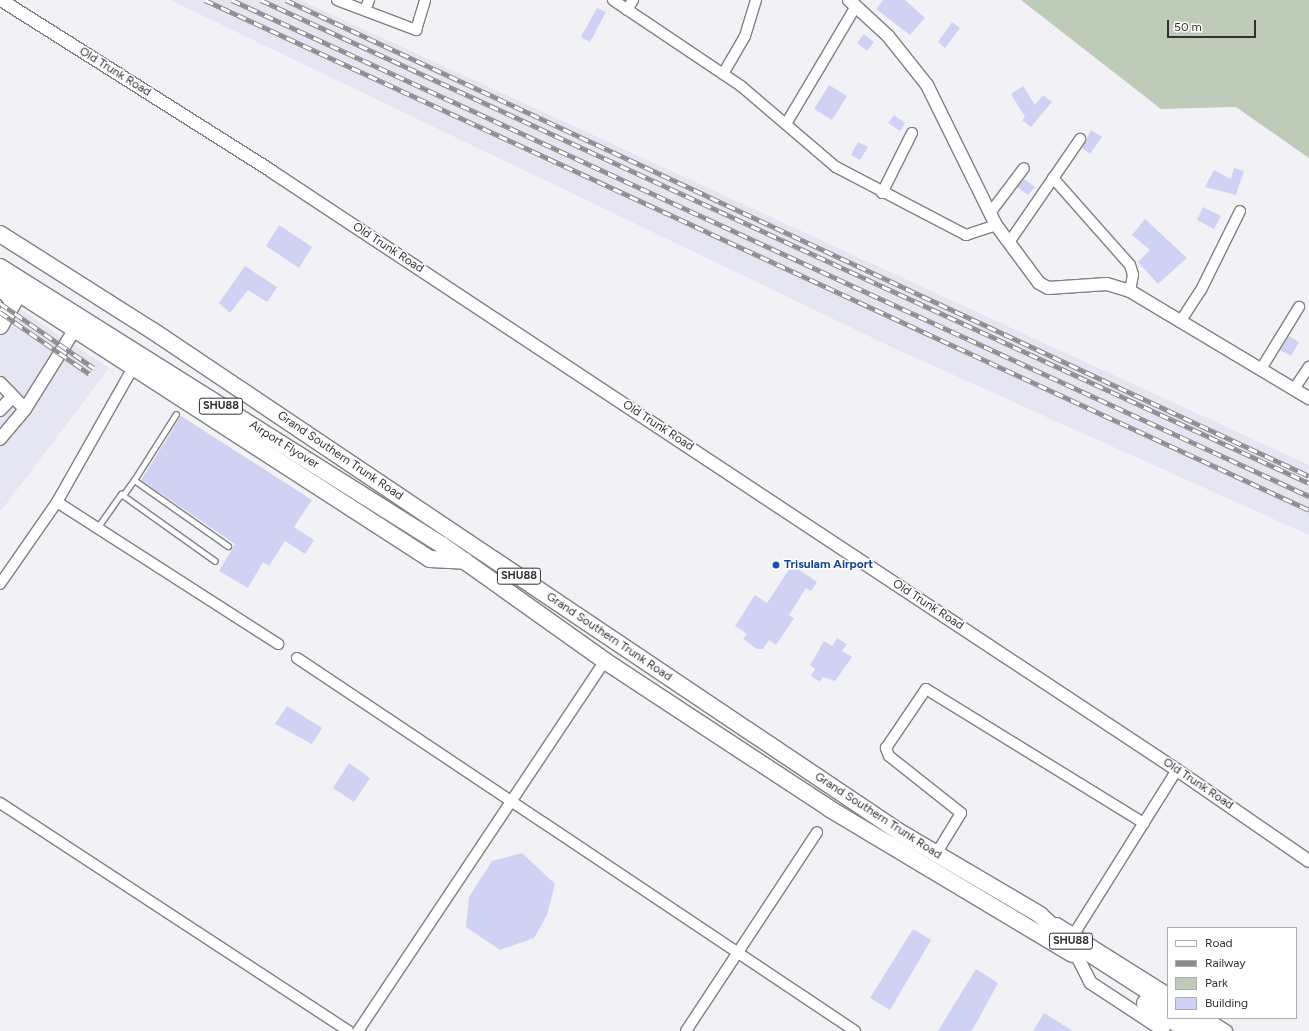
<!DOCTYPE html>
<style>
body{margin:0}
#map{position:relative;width:1309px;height:1031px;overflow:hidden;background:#f2f2f6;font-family:Figtree,sans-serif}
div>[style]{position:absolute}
.built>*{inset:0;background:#e5e6f1}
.green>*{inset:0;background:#becbb8}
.building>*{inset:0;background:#d0d2f4}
.roads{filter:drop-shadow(1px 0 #808184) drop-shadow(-1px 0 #808184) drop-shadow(0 1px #808184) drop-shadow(0 -1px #808184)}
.service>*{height:5px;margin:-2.5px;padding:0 2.5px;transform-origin:2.5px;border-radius:2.5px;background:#fff}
.minor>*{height:10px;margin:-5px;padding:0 5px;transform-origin:5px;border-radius:5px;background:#fff}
.tertiary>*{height:12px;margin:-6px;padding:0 6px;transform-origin:6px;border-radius:6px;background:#fff}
.primary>*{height:16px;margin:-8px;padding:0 8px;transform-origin:8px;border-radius:8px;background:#fff}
.rail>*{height:4.5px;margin-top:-2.25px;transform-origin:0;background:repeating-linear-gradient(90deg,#fff 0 9px,#8c8c8f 0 18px);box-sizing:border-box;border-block:1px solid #8c8c8f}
.dots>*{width:11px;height:11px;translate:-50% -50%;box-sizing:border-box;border:2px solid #fff;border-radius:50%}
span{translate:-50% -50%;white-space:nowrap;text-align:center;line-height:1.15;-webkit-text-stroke:3px #fff;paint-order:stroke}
.shield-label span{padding:1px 3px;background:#fff;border:1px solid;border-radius:3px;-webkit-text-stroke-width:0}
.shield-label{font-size:11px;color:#323233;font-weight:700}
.street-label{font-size:12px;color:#323233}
.transit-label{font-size:12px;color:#164399;font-weight:700}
.left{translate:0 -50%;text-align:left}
.legend{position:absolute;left:1167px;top:927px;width:130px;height:92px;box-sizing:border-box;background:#fff;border:1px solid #adadad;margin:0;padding:5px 7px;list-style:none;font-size:12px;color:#323233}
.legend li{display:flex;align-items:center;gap:8px;height:20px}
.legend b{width:20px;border:1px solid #adadad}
.scale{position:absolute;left:1167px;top:20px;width:89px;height:18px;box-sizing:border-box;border:2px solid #323233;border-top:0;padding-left:5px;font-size:12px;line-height:14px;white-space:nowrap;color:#323233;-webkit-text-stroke:3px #fff;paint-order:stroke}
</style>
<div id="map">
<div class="built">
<i style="clip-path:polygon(170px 0,300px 0,1309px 465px,1309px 535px,900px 351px)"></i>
<i style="clip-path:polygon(0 296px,109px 368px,0 512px)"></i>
</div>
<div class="green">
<i style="clip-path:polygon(1021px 0,1309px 0,1309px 158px,1236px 107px,1161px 109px)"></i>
</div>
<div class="building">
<i style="clip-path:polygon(883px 0,905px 0,925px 18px,910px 35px,876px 9px)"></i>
<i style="clip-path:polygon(597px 8px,606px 12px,590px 42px,581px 37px)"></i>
<i style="clip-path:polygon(952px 22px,960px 28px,945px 48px,938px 42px)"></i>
<i style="clip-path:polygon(864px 34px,874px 42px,867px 51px,857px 43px)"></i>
<i style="clip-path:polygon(829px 85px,847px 96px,832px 120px,814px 109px)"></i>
<i style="clip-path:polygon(1023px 86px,1035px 105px,1043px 95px,1052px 102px,1031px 127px,1022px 120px,1025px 117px,1011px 94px)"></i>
<i style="clip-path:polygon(894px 115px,905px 123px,900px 131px,888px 123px)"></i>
<i style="clip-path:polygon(1091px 130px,1102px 137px,1090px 154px,1082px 148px)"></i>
<i style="clip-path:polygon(858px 142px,868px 147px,860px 160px,851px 155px)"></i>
<i style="clip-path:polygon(1234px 168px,1244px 171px,1236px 195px,1205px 187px,1214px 170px,1231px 179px)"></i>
<i style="clip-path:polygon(1024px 179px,1035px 187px,1028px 195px,1017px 187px)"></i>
<i style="clip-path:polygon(1203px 207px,1221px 216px,1214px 229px,1197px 220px)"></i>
<i style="clip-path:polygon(1145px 219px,1187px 258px,1158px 284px,1138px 262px,1150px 250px,1132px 235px)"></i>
<i style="clip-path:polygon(279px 225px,312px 247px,299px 268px,266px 246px)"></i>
<i style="clip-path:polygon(245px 266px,277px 287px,267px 302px,248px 290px,230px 313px,219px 303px)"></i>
<i style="clip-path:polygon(1289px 336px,1299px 342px,1291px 356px,1280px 350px)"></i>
<i style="clip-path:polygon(181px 416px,312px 500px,294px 527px,314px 540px,305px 554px,285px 541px,269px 566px,263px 562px,248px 588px,219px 571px,235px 544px,141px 480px)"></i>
<i style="clip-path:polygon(792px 565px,817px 582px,811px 591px,806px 588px,789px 615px,794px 618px,776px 645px,769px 640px,763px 649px,757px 649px,743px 639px,747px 634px,735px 626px,755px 595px,767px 603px)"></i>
<i style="clip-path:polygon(837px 638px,847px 644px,842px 651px,852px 657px,835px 681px,823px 677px,820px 682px,811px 676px,815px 669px,810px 665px,824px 641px,832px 646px)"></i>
<i style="clip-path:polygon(287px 706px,322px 728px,312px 744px,275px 724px)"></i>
<i style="clip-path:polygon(349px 763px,370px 778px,354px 802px,333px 788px)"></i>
<i style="clip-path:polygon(522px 853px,555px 884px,547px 915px,534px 938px,500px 950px,466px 927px,469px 897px,492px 861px)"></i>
<i style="clip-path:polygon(913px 929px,931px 940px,890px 1010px,870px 998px)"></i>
<i style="clip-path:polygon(976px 969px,998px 983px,977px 1022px,971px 1031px,938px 1031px)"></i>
<i style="clip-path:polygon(1044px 1013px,1073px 1031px,1033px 1031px)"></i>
</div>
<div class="roads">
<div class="service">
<i style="left:134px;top:480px;width:78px;rotate:-57.5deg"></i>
<i style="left:123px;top:495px;width:19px;rotate:-54deg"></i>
<i style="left:134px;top:480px;width:115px;rotate:35.1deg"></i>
<i style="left:97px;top:528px;width:42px;rotate:-54.8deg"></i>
<i style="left:121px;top:494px;width:115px;rotate:35.5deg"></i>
</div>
<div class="minor">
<i style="left:337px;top:0;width:85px;rotate:20.8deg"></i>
<i style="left:416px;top:30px;width:31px;rotate:-73deg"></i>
<i style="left:613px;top:0;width:154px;rotate:33.9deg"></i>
<i style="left:741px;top:86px;width:125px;rotate:40.5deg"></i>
<i style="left:836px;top:167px;width:147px;rotate:27.6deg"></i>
<i style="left:966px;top:235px;width:32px;rotate:-18deg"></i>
<i style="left:365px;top:10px;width:11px;rotate:-68deg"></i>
<i style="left:627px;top:10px;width:12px;rotate:-59deg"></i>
<i style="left:723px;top:74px;width:44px;rotate:-59.9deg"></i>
<i style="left:745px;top:36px;width:38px;rotate:-73deg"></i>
<i style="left:786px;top:124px;width:137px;rotate:-59.3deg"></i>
<i style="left:1053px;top:178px;width:116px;rotate:48.5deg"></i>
<i style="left:1130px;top:265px;width:10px;rotate:73deg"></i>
<i style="left:1133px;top:275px;width:16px;rotate:101deg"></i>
<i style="left:882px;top:193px;width:67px;rotate:-63.4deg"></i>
<i style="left:990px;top:213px;width:56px;rotate:-52.9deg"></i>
<i style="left:1010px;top:241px;width:124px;rotate:-55.5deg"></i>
<i style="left:1180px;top:322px;width:38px;rotate:-57deg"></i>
<i style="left:1201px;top:290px;width:88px;rotate:-63.7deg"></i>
<i style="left:1261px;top:369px;width:73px;rotate:-58.5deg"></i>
<i style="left:1294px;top:389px;width:27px;rotate:-56deg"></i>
<i style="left:57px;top:502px;width:263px;rotate:32.7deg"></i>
<i style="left:0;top:584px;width:100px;rotate:-55.2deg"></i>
<i style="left:57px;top:502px;width:156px;rotate:-60.5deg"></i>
<i style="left:297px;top:658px;width:671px;rotate:33.76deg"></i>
<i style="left:0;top:803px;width:416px;rotate:33.2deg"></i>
<i style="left:936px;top:854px;width:48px;rotate:-58.6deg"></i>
<i style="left:961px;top:813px;width:92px;rotate:-141.6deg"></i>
<i style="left:889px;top:756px;width:9px;rotate:-111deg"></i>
<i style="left:886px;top:748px;width:71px;rotate:-55.9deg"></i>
<i style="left:926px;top:689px;width:256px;rotate:31.6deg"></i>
<i style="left:1074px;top:934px;width:194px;rotate:-57.9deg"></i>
<i style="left:358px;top:1031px;width:445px;rotate:-56.3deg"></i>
<i style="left:686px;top:1031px;width:238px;rotate:-56.6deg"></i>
</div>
<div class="tertiary">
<i style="left:1px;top:0;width:320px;rotate:32.3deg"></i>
<i style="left:271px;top:171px;width:1086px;rotate:33.47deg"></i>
<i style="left:1177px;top:770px;width:160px;rotate:34.6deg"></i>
<i style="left:849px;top:0;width:53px;rotate:42.7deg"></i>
<i style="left:888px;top:36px;width:63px;rotate:51.5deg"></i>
<i style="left:927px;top:85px;width:156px;rotate:63.8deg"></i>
<i style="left:996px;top:225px;width:72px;rotate:53.4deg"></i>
<i style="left:1039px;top:283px;width:10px;rotate:29deg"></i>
<i style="left:1048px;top:288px;width:59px;rotate:-3.9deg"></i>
<i style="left:1107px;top:284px;width:24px;rotate:17deg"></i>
<i style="left:1130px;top:291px;width:209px;rotate:30.9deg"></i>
<i style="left:0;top:383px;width:36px;rotate:46deg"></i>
<i style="left:0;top:410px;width:18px;rotate:-47deg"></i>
<i style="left:0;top:439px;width:39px;rotate:-50deg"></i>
<i style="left:25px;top:409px;width:94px;rotate:-58deg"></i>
<i style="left:1057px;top:924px;width:131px;rotate:32.2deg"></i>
<i style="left:1078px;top:958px;width:28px;rotate:63deg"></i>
<i style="left:1091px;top:983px;width:87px;rotate:33.3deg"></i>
<i style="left:1205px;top:1018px;width:25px;rotate:32deg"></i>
</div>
<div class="primary">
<i style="left:0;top:234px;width:181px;rotate:32.4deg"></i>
<i style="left:153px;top:331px;width:901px;rotate:33.87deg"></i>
<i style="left:901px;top:833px;width:161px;rotate:30.5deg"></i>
<i style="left:1040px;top:915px;width:33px;rotate:43deg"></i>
<i style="left:1064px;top:937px;width:124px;rotate:32.8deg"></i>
<i style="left:0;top:267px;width:522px;rotate:32.17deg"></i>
<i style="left:442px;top:545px;width:200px;rotate:35.4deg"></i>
<i style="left:605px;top:661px;width:269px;rotate:33.3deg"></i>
<i style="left:830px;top:809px;width:282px;rotate:30.9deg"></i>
<i style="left:0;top:281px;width:512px;rotate:32.88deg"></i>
<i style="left:430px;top:559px;width:35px;rotate:3deg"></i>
<i style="left:0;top:326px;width:29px;rotate:-61deg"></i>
<i style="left:14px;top:301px;width:18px;rotate:-135deg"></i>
<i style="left:1145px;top:1003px;width:27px;rotate:33deg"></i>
<i style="left:1168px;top:1018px;width:24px;rotate:33deg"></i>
<i style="left:1189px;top:1018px;width:24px;rotate:33deg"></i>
</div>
</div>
<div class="rail">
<i style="left:205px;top:0;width:1216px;rotate:24.79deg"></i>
<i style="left:232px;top:0;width:1186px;rotate:24.73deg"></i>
<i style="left:261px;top:0;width:1154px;rotate:24.74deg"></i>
<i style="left:286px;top:0;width:1128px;rotate:24.95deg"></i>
<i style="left:0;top:303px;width:114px;rotate:34.7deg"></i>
<i style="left:0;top:312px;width:109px;rotate:34.6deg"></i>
</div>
<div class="dots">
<i style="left:776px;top:565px;background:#1a4fb4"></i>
</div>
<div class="shield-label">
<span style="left:221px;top:406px">SHU88</span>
<span style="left:519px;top:576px">SHU88</span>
<span style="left:1071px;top:941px">SHU88</span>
</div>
<div class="street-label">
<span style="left:115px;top:72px;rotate:32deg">Old Trunk Road</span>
<span style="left:388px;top:248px;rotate:33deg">Old Trunk Road</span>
<span style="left:658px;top:426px;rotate:33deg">Old Trunk Road</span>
<span style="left:284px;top:445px;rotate:32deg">Airport Flyover</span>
<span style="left:340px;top:456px;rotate:34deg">Grand Southern Trunk Road</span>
<span style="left:928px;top:605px;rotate:33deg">Old Trunk Road</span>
<span style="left:609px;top:637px;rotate:34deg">Grand Southern Trunk Road</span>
<span style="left:1198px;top:784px;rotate:34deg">Old Trunk Road</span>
<span style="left:878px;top:816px;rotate:33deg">Grand Southern Trunk Road</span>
</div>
<div class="transit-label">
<span class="left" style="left:784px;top:565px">Trisulam Airport</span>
</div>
<ul class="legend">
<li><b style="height:5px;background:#fff"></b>Road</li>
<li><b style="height:5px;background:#8c8c8f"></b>Railway</li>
<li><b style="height:11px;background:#becbb8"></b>Park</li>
<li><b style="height:11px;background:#d0d2f4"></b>Building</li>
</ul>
<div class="scale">50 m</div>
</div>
